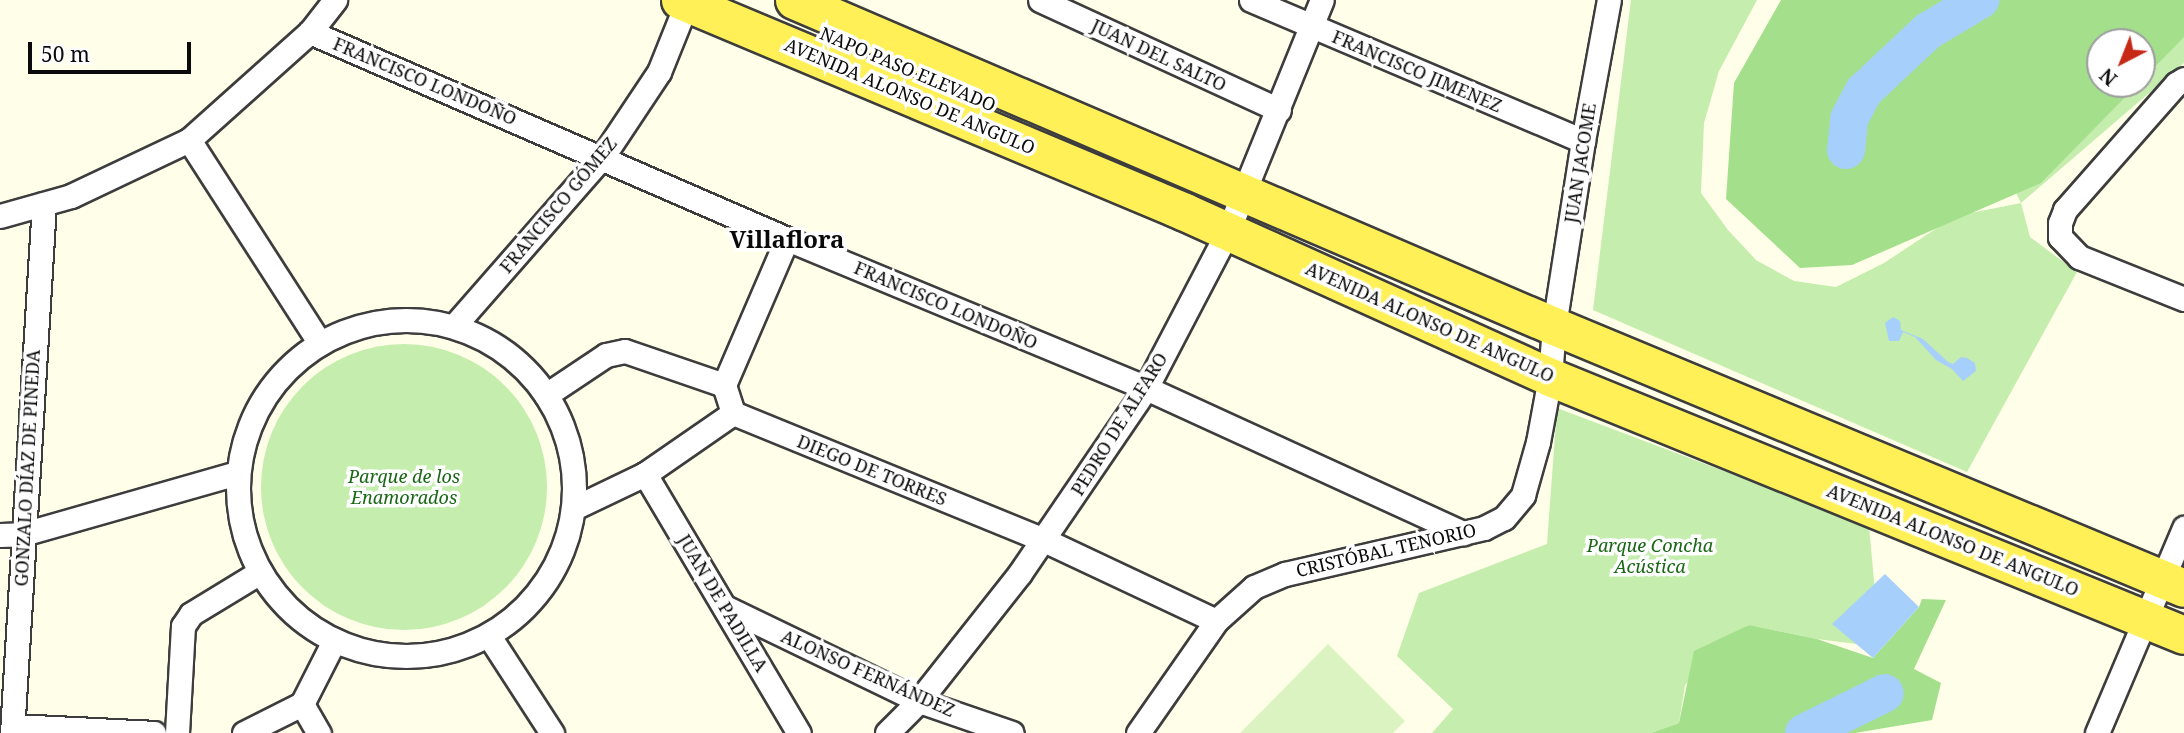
<!DOCTYPE html>
<meta charset="utf-8">
<style>
body{margin:0}
#map{position:relative;width:2184px;height:733px;overflow:hidden;background:#fffee8;font-family:"Noto Serif",serif}
div>[style]{position:absolute}
.green>*{inset:0;background:#c5edae}
.round{border-radius:50%}
.forest>*{inset:0;background:#a4df8c}
.pitch>*{inset:0;background:#daf3c1}
.water>*{inset:0;background:#a7cffc}
.river>*{height:38px;margin:-19px;padding:0 19px;transform-origin:19px;border-radius:19px;background:#a7cffc}
.roads{filter:drop-shadow(2px 0 #3d3d3d) drop-shadow(-2px 0 #3d3d3d) drop-shadow(0 2px #3d3d3d) drop-shadow(0 -2px #3d3d3d)}
.minor>*{height:23px;margin:-11.5px;padding:0 11.5px;transform-origin:11.5px;border-radius:11.5px;background:#fff}
.minor>.ring{margin:-11.5px;padding:0;box-sizing:content-box;background:none;border:23px solid #fff;border-radius:50%}
.primary>*{height:37px;margin:-18.5px;padding:0 18.5px;transform-origin:18.5px;border-radius:18.5px;background:#fff058}
span{translate:-50% -50%;white-space:nowrap;text-align:center;line-height:1.15;-webkit-text-stroke:7px #fff;paint-order:stroke}
.street-label{font-size:18px;color:#0a0a0a}
.park-label{font-size:18px;color:#1a6716;font-style:italic}
.district-label{font-size:24px;color:#0a0a0a;font-weight:700}
.north{position:absolute;left:2086px;top:28px;width:70px;height:70px;box-sizing:border-box;background:#fff;border:2px solid #9d9d9d;border-radius:50%;rotate:222deg;font-size:19px;font-weight:700;line-height:28px;text-align:center;color:#0a0a0a}
.north::after{content:'';display:block;margin:auto;width:24px;height:32px;background:#c62a17;clip-path:polygon(50% 0,100% 100%,50% 72%,0 100%)}
.scale{position:absolute;left:28px;top:42px;width:163px;height:32px;box-sizing:border-box;border:4px solid #0a0a0a;border-top:0;padding-left:9px;font-size:21px;line-height:24px;white-space:nowrap;color:#0a0a0a;-webkit-text-stroke:5px #fff;paint-order:stroke}
</style>
<div id="map">
<div class="green">
<i style="clip-path:polygon(evenodd,1631px 0,1757px 0,1719px 71px,1704px 123px,1701px 193px,1728px 230px,1756px 260px,1794px 281px,1836px 287px,1884px 263px,1955px 216px,2021px 203px,1922px 0,2184px 0,2184px 63px,2021px 203px,2030px 237px,2077px 272px,1967px 472px,1593px 310px,1631px 0,2100px 42px,2142px 42px,2142px 84px,2100px 84px,2100px 42px)"></i>
<i class="round" style="left:261px;top:344px;width:286px;height:286px"></i>
<i style="clip-path:polygon(1557px 408px,1869px 526px,1880px 647px,1817px 639px,1748px 625px,1685px 685px,1679px 723px,1651px 733px,1432px 733px,1453px 709px,1397px 656px,1419px 593px,1547px 544px)"></i>
</div>
<div class="forest">
<i style="clip-path:polygon(1781px 0,2184px 0,2184px 37px,2142px 80px,2142px 42px,2100px 42px,2100px 84px,2138px 84px,2041px 183px,1852px 265px,1800px 268px,1726px 199px,1734px 83px)"></i>
<i style="clip-path:polygon(1922px 599px,1946px 600px,1914px 669px,1941px 683px,1932px 720px,1855px 733px,1651px 733px,1679px 723px,1694px 651px,1749px 625px,1817px 639px,1873px 658px,1919px 607px)"></i>
</div>
<div class="pitch">
<i style="clip-path:polygon(1328px 644px,1405px 721px,1393px 733px,1240px 733px)"></i>
</div>
<div class="water">
<i style="clip-path:polygon(1893px 317px,1900px 321px,1901px 330px,1923px 339px,1948px 362px,1953px 364px,1961px 357px,1967px 358px,1975px 363px,1976px 371px,1963px 381px,1952px 369px,1936px 360px,1915px 337px,1903px 332px,1899px 341px,1889px 341px,1885px 323px)"></i>
<i style="clip-path:polygon(1885px 574px,1919px 607px,1873px 658px,1832px 624px)"></i>
</div>
<div class="river">
<i style="left:1846px;top:150px;width:31px;rotate:-84deg"></i>
<i style="left:1849px;top:119px;width:32px;rotate:-62deg"></i>
<i style="left:1864px;top:91px;width:88px;rotate:-43.2deg"></i>
<i style="left:1928px;top:31px;width:61px;rotate:-30.8deg"></i>
<i style="left:1804px;top:733px;width:90px;rotate:-26.3deg"></i>
</div>
<div class="roads">
<div class="minor">
<i style="left:1040px;top:0;width:263px;rotate:24.7deg"></i>
<i style="left:1251px;top:0;width:361px;rotate:23deg"></i>
<i style="left:310px;top:32px;width:520px;rotate:23.46deg"></i>
<i style="left:787px;top:239px;width:389px;rotate:22.5deg"></i>
<i style="left:1146px;top:388px;width:349px;rotate:24.6deg"></i>
<i style="left:2184px;top:79px;width:9px;rotate:148deg"></i>
<i style="left:2176px;top:84px;width:168px;rotate:131.4deg"></i>
<i style="left:2065px;top:210px;width:14px;rotate:111deg"></i>
<i style="left:2060px;top:223px;width:14px;rotate:90deg"></i>
<i style="left:2060px;top:237px;width:28px;rotate:46deg"></i>
<i style="left:2079px;top:257px;width:113px;rotate:21.8deg"></i>
<i style="left:189px;top:140px;width:240px;rotate:57.2deg"></i>
<i style="left:0;top:216px;width:74px;rotate:-15.7deg"></i>
<i style="left:71px;top:196px;width:131px;rotate:-25.4deg"></i>
<i style="left:189px;top:140px;width:162px;rotate:-41.8deg"></i>
<i style="left:310px;top:32px;width:41px;rotate:-52deg"></i>
<i class="ring" style="left:238px;top:320px;width:313px;height:313px"></i>
<i style="left:454px;top:326px;width:226px;rotate:-48.8deg"></i>
<i style="left:603px;top:156px;width:101px;rotate:-56.3deg"></i>
<i style="left:659px;top:72px;width:78px;rotate:-68.1deg"></i>
<i style="left:724px;top:385px;width:159px;rotate:-66.7deg"></i>
<i style="left:546px;top:395px;width:72px;rotate:-33.7deg"></i>
<i style="left:606px;top:355px;width:19px;rotate:-12deg"></i>
<i style="left:625px;top:351px;width:105px;rotate:19deg"></i>
<i style="left:724px;top:385px;width:29px;rotate:72deg"></i>
<i style="left:733px;top:413px;width:336px;rotate:22.2deg"></i>
<i style="left:1044px;top:540px;width:190px;rotate:25.2deg"></i>
<i style="left:645px;top:474px;width:301px;rotate:59.3deg"></i>
<i style="left:574px;top:508px;width:79px;rotate:-25.6deg"></i>
<i style="left:645px;top:474px;width:107px;rotate:-34.7deg"></i>
<i style="left:0;top:535px;width:23px;rotate:-2deg"></i>
<i style="left:23px;top:534px;width:223px;rotate:-15.9deg"></i>
<i style="left:727px;top:608px;width:213px;rotate:25.8deg"></i>
<i style="left:919px;top:701px;width:98px;rotate:19deg"></i>
<i style="left:489px;top:636px;width:116px;rotate:57deg"></i>
<i style="left:302px;top:704px;width:34px;rotate:60deg"></i>
<i style="left:13px;top:726px;width:141px;rotate:2.8deg"></i>
<i style="left:12px;top:733px;width:530px;rotate:-86.54deg"></i>
<i style="left:177px;top:733px;width:107px;rotate:-86.8deg"></i>
<i style="left:183px;top:626px;width:14px;rotate:-56deg"></i>
<i style="left:191px;top:614px;width:81px;rotate:-31.3deg"></i>
<i style="left:244px;top:733px;width:65px;rotate:-26.6deg"></i>
<i style="left:302px;top:704px;width:71px;rotate:-63.1deg"></i>
<i style="left:887px;top:733px;width:45px;rotate:-45deg"></i>
<i style="left:919px;top:701px;width:163px;rotate:-51.7deg"></i>
<i style="left:1020px;top:573px;width:224px;rotate:-55.7deg"></i>
<i style="left:1146px;top:388px;width:177px;rotate:-62.4deg"></i>
<i style="left:1228px;top:231px;width:249px;rotate:-67.9deg"></i>
<i style="left:1138px;top:733px;width:136px;rotate:-55.1deg"></i>
<i style="left:1216px;top:621px;width:51px;rotate:-41.8deg"></i>
<i style="left:1254px;top:587px;width:34px;rotate:-23deg"></i>
<i style="left:1285px;top:574px;width:204px;rotate:-13deg"></i>
<i style="left:1484px;top:528px;width:22px;rotate:-27deg"></i>
<i style="left:1504px;top:518px;width:30px;rotate:-50deg"></i>
<i style="left:1523px;top:495px;width:55px;rotate:-74.2deg"></i>
<i style="left:1538px;top:442px;width:66px;rotate:-79.5deg"></i>
<i style="left:1550px;top:377px;width:51px;rotate:-85.5deg"></i>
<i style="left:1554px;top:326px;width:187px;rotate:-81.1deg"></i>
<i style="left:1583px;top:141px;width:143px;rotate:-79.6deg"></i>
<i style="left:2097px;top:733px;width:223px;rotate:-67deg"></i>
</div>
<div class="primary">
<i style="left:680px;top:0;width:548px;rotate:22.77deg"></i>
<i style="left:1185px;top:212px;width:401px;rotate:24.3deg"></i>
<i style="left:1550px;top:377px;width:684px;rotate:22.14deg"></i>
<i style="left:794px;top:0;width:827px;rotate:23.22deg"></i>
<i style="left:1554px;top:326px;width:682px;rotate:22.58deg"></i>
</div>
</div>
<div class="street-label">
<span style="left:1159px;top:55px;rotate:25deg">JUAN DEL SALTO</span>
<span style="left:908px;top:69px;rotate:23deg">NAPO PASO ELEVADO</span>
<span style="left:1417px;top:71px;rotate:23deg">FRANCISCO JIMENEZ</span>
<span style="left:425px;top:81px;rotate:23deg">FRANCISCO LONDOÑO</span>
<span style="left:910px;top:96px;rotate:23deg">AVENIDA ALONSO DE ANGULO</span>
<span style="left:1580px;top:163px;rotate:-81deg">JUAN JACOME</span>
<span style="left:558px;top:205px;rotate:-50deg">FRANCISCO GÓMEZ</span>
<span style="left:946px;top:305px;rotate:23deg">FRANCISCO LONDOÑO</span>
<span style="left:1430px;top:322px;rotate:24deg">AVENIDA ALONSO DE ANGULO</span>
<span style="left:1119px;top:424px;rotate:-58deg">PEDRO DE ALFARO</span>
<span style="left:27px;top:468px;rotate:-87deg">GONZALO DÍAZ DE PINEDA</span>
<span style="left:872px;top:470px;rotate:22deg">DIEGO DE TORRES</span>
<span style="left:1953px;top:540px;rotate:22deg">AVENIDA ALONSO DE ANGULO</span>
<span style="left:1386px;top:550px;rotate:-13deg">CRISTÓBAL TENORIO</span>
<span style="left:723px;top:603px;rotate:59deg">JUAN DE PADILLA</span>
<span style="left:868px;top:673px;rotate:24deg">ALONSO FERNÁNDEZ</span>
</div>
<div class="park-label">
<span style="left:404px;top:487px">Parque de los<br>Enamorados</span>
<span style="left:1650px;top:556px">Parque Concha<br>Acústica</span>
</div>
<div class="district-label">
<span style="left:787px;top:239px">Villaflora</span>
</div>
<div class="north">N</div>
<div class="scale">50 m</div>
</div>
